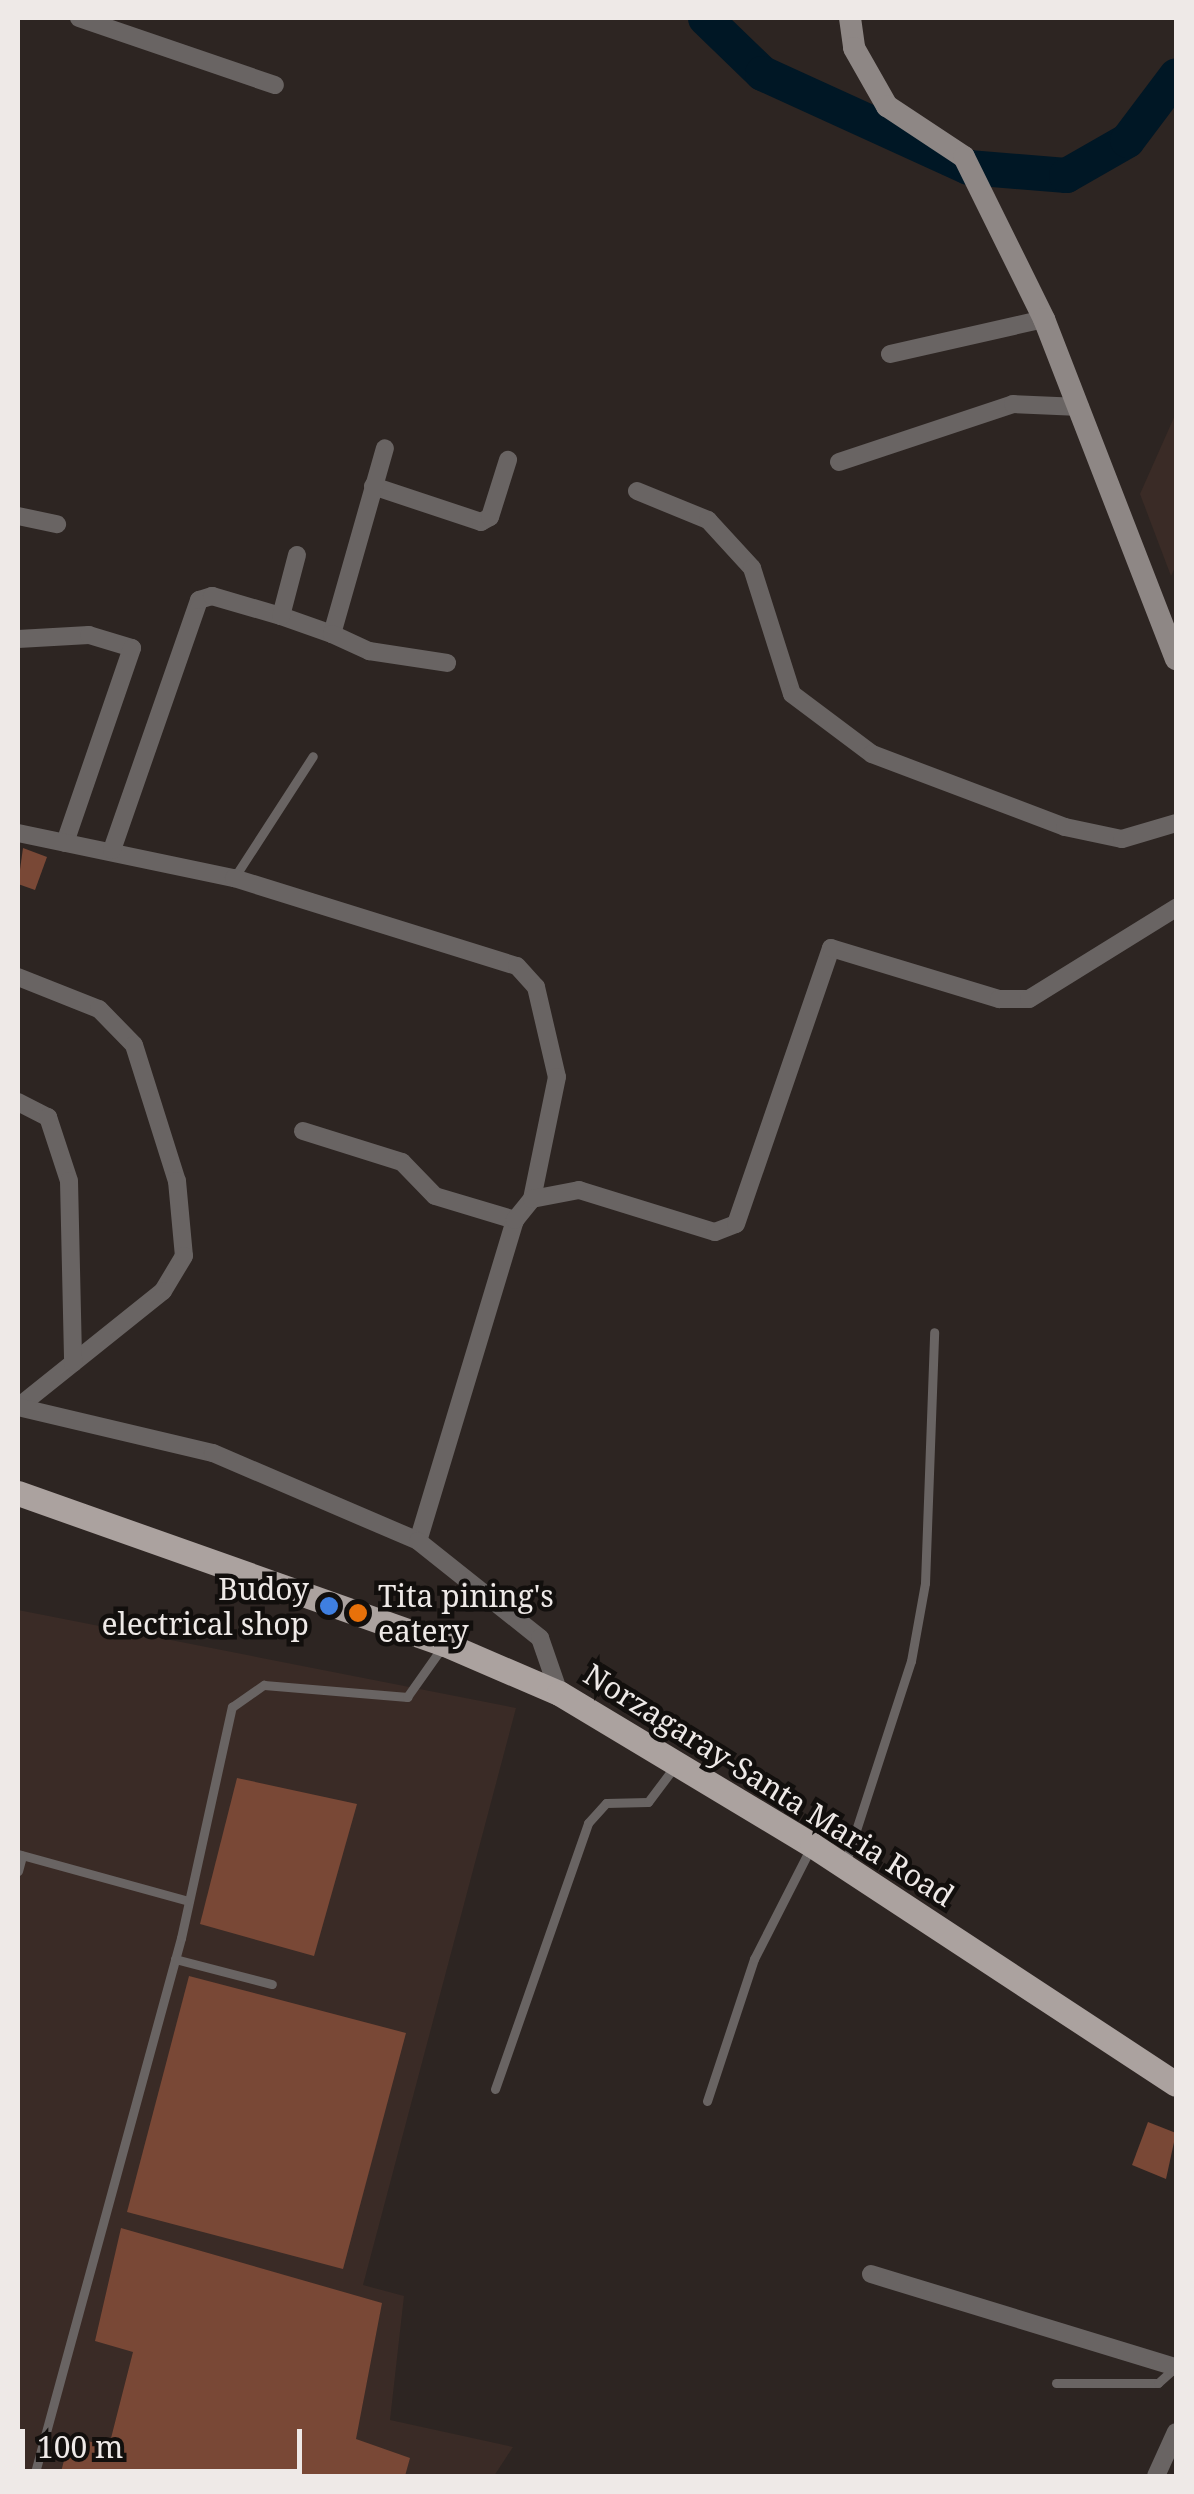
<!DOCTYPE html>
<style>
body{margin:0}
#map{position:relative;width:1194px;height:2494px;overflow:hidden;background:#2d2522;font-family:"Noto Serif",serif}
div>[style]{position:absolute}
.built>*{inset:0;background:#3a2b26}
.river>*{height:35px;margin:-17.5px;padding:0 17.5px;transform-origin:17.5px;border-radius:17.5px;background:#001725}
.building>*{inset:0;background:#794836}
.lane>*{height:9px;margin:-4.5px;padding:0 4.5px;transform-origin:4.5px;border-radius:4.5px;background:#696463}
.street>*{height:18px;margin:-9px;padding:0 9px;transform-origin:9px;border-radius:9px;background:#696463}
.secondary>*{height:22px;margin:-11px;padding:0 11px;transform-origin:11px;border-radius:11px;background:#8e8785}
.primary>*{height:25px;margin:-12.5px;padding:0 12.5px;transform-origin:12.5px;border-radius:12.5px;background:#aba29f}
.dots>*{width:28px;height:28px;translate:-50% -50%;box-sizing:border-box;border:5px solid #120f0d;border-radius:50%}
span{translate:-50% -50%;white-space:nowrap;text-align:center;line-height:1.15;-webkit-text-stroke:9px #120f0d;paint-order:stroke}
.poi-label{font-size:30px;color:#eee9e7}
.right{translate:-100% -50%;text-align:right}
.left{translate:0 -50%;text-align:left}
.street-label{font-size:30px;color:#eee9e7}
.frame{position:absolute;inset:0;border:20px solid #eee9e7;pointer-events:none}
.scale{position:absolute;left:20px;top:2429px;width:282px;height:45px;box-sizing:border-box;border:5px solid #eee9e7;border-top:0;padding-left:12px;font-size:30px;line-height:35px;white-space:nowrap;color:#eee9e7;-webkit-text-stroke:8px #120f0d;paint-order:stroke}
</style>
<div id="map">
<div class="built">
<i style="clip-path:polygon(1176px 413px,1176px 565px,1171px 576px,1140px 494px)"></i>
<i style="clip-path:polygon(18px 1610px,516px 1708px,363px 2285px,404px 2296px,390px 2420px,513px 2447px,494px 2476px,18px 2476px)"></i>
</div>
<div class="river">
<i style="left:705px;top:18px;width:79px;rotate:44deg"></i>
<i style="left:762px;top:73px;width:226px;rotate:24.5deg"></i>
<i style="left:968px;top:167px;width:98px;rotate:4.7deg"></i>
<i style="left:1066px;top:175px;width:70px;rotate:-29.8deg"></i>
<i style="left:1127px;top:140px;width:81px;rotate:-53deg"></i>
</div>
<div class="building">
<i style="clip-path:polygon(23px 848px,47px 857px,35px 890px,18px 884px)"></i>
<i style="clip-path:polygon(237px 1778px,357px 1804px,314px 1956px,200px 1924px)"></i>
<i style="clip-path:polygon(189px 1976px,406px 2033px,343px 2269px,127px 2212px)"></i>
<i style="clip-path:polygon(1148px 2122px,1176px 2133px,1166px 2179px,1132px 2165px)"></i>
<i style="clip-path:polygon(121px 2228px,382px 2303px,356px 2439px,410px 2458px,405px 2476px,60px 2476px,70px 2437px,109px 2446px,133px 2352px,95px 2341px)"></i>
</div>
<div class="lane">
<i style="left:234px;top:878px;width:145px;rotate:-57.1deg"></i>
<i style="left:18px;top:1854px;width:177px;rotate:15.4deg"></i>
<i style="left:845px;top:1864px;width:213px;rotate:-72deg"></i>
<i style="left:911px;top:1661px;width:79px;rotate:-79.8deg"></i>
<i style="left:925px;top:1583px;width:251px;rotate:-87.9deg"></i>
<i style="left:18px;top:1871px;width:16px;rotate:-75deg"></i>
<i style="left:175px;top:1959px;width:100px;rotate:14.5deg"></i>
<i style="left:495px;top:2089px;width:282px;rotate:-70.7deg"></i>
<i style="left:588px;top:1823px;width:27px;rotate:-48deg"></i>
<i style="left:606px;top:1803px;width:42px;rotate:-1.4deg"></i>
<i style="left:648px;top:1802px;width:45px;rotate:-53.1deg"></i>
<i style="left:707px;top:2101px;width:150px;rotate:-71.7deg"></i>
<i style="left:754px;top:1959px;width:123px;rotate:-63deg"></i>
<i style="left:1056px;top:2383px;width:102px"></i>
<i style="left:1158px;top:2383px;width:24px;rotate:-42deg"></i>
<i style="left:34px;top:2476px;width:558px;rotate:-74.72deg"></i>
<i style="left:181px;top:1938px;width:237px;rotate:-77.6deg"></i>
<i style="left:232px;top:1707px;width:39px;rotate:-35deg"></i>
<i style="left:264px;top:1685px;width:144px;rotate:4.8deg"></i>
<i style="left:407px;top:1697px;width:62px;rotate:-54.8deg"></i>
</div>
<div class="street">
<i style="left:79px;top:18px;width:207px;rotate:18.9deg"></i>
<i style="left:890px;top:354px;width:158px;rotate:-12.8deg"></i>
<i style="left:839px;top:462px;width:183px;rotate:-18.4deg"></i>
<i style="left:1013px;top:404px;width:67px;rotate:2.6deg"></i>
<i style="left:373px;top:486px;width:114px;rotate:18.4deg"></i>
<i style="left:481px;top:522px;width:10px;rotate:-29deg"></i>
<i style="left:490px;top:517px;width:60px;rotate:-72.5deg"></i>
<i style="left:637px;top:491px;width:77px;rotate:22.2deg"></i>
<i style="left:708px;top:520px;width:65px;rotate:47.5deg"></i>
<i style="left:752px;top:568px;width:132px;rotate:72.4deg"></i>
<i style="left:792px;top:694px;width:100px;rotate:36.9deg"></i>
<i style="left:872px;top:754px;width:206px;rotate:20.7deg"></i>
<i style="left:1065px;top:827px;width:58px;rotate:11.9deg"></i>
<i style="left:1122px;top:839px;width:56px;rotate:-16.5deg"></i>
<i style="left:18px;top:516px;width:40px;rotate:12deg"></i>
<i style="left:281px;top:616px;width:54px;rotate:19.4deg"></i>
<i style="left:332px;top:634px;width:193px;rotate:-74.1deg"></i>
<i style="left:332px;top:634px;width:41px;rotate:24.7deg"></i>
<i style="left:369px;top:651px;width:79px;rotate:8.7deg"></i>
<i style="left:18px;top:639px;width:71px;rotate:-3.2deg"></i>
<i style="left:89px;top:635px;width:45px;rotate:16.8deg"></i>
<i style="left:132px;top:648px;width:206px;rotate:109deg"></i>
<i style="left:18px;top:833px;width:221px;rotate:11.8deg"></i>
<i style="left:234px;top:878px;width:296px;rotate:17.3deg"></i>
<i style="left:517px;top:966px;width:28px;rotate:48deg"></i>
<i style="left:536px;top:987px;width:92px;rotate:76.9deg"></i>
<i style="left:557px;top:1077px;width:125px;rotate:101.6deg"></i>
<i style="left:112px;top:850px;width:265px;rotate:-70.8deg"></i>
<i style="left:199px;top:600px;width:14px;rotate:-17deg"></i>
<i style="left:212px;top:596px;width:72px;rotate:16.2deg"></i>
<i style="left:281px;top:616px;width:63px;rotate:-75.3deg"></i>
<i style="left:18px;top:977px;width:87px;rotate:21.6deg"></i>
<i style="left:99px;top:1009px;width:50px;rotate:45.8deg"></i>
<i style="left:134px;top:1045px;width:143px;rotate:72.5deg"></i>
<i style="left:177px;top:1181px;width:75px;rotate:84.7deg"></i>
<i style="left:184px;top:1256px;width:41px;rotate:121deg"></i>
<i style="left:163px;top:1291px;width:186px;rotate:141.3deg"></i>
<i style="left:18px;top:1102px;width:34px;rotate:27deg"></i>
<i style="left:48px;top:1117px;width:67px;rotate:71.8deg"></i>
<i style="left:69px;top:1181px;width:182px;rotate:88.7deg"></i>
<i style="left:303px;top:1131px;width:104px;rotate:17.4deg"></i>
<i style="left:402px;top:1162px;width:47px;rotate:45.9deg"></i>
<i style="left:435px;top:1196px;width:84px;rotate:16.7deg"></i>
<i style="left:515px;top:1220px;width:335px;rotate:106.8deg"></i>
<i style="left:515px;top:1220px;width:27px;rotate:-51deg"></i>
<i style="left:532px;top:1199px;width:48px;rotate:-10.8deg"></i>
<i style="left:579px;top:1190px;width:142px;rotate:17.2deg"></i>
<i style="left:715px;top:1232px;width:22px;rotate:-21deg"></i>
<i style="left:736px;top:1224px;width:292px;rotate:-71deg"></i>
<i style="left:831px;top:948px;width:176px;rotate:16.9deg"></i>
<i style="left:999px;top:999px;width:30px"></i>
<i style="left:1029px;top:999px;width:173px;rotate:-31.8deg"></i>
<i style="left:18px;top:1407px;width:200px;rotate:13.3deg"></i>
<i style="left:213px;top:1453px;width:223px;rotate:23.2deg"></i>
<i style="left:418px;top:1541px;width:156px;rotate:38.5deg"></i>
<i style="left:540px;top:1638px;width:58px;rotate:70.9deg"></i>
<i style="left:871px;top:2274px;width:319px;rotate:17deg"></i>
<i style="left:1156px;top:2476px;width:48px;rotate:-65.6deg"></i>
</div>
<div class="secondary">
<i style="left:850px;top:18px;width:30px;rotate:82deg"></i>
<i style="left:854px;top:48px;width:67px;rotate:60.4deg"></i>
<i style="left:887px;top:106px;width:92px;rotate:33.5deg"></i>
<i style="left:964px;top:157px;width:181px;rotate:63.7deg"></i>
<i style="left:1044px;top:319px;width:365px;rotate:68.8deg"></i>
</div>
<div class="primary">
<i style="left:18px;top:1493px;width:453px;rotate:19.5deg"></i>
<i style="left:445px;top:1644px;width:124px;rotate:23.3deg"></i>
<i style="left:559px;top:1693px;width:295px;rotate:31deg"></i>
<i style="left:812px;top:1845px;width:435px;rotate:33.3deg"></i>
</div>
<div class="dots">
<i style="left:329px;top:1606px;background:#3f7fe0"></i>
<i style="left:358px;top:1613px;background:#e8710a"></i>
</div>
<div class="poi-label">
<span class="right" style="left:309px;top:1606px">Budoy<br>electrical shop</span>
<span class="left" style="left:378px;top:1613px">Tita pining's<br>eatery</span>
</div>
<div class="street-label">
<span style="left:769px;top:1785px;rotate:32deg">Norzagaray-Santa Maria Road</span>
</div>
<div class="frame"></div>
<div class="scale">100 m</div>
</div>
